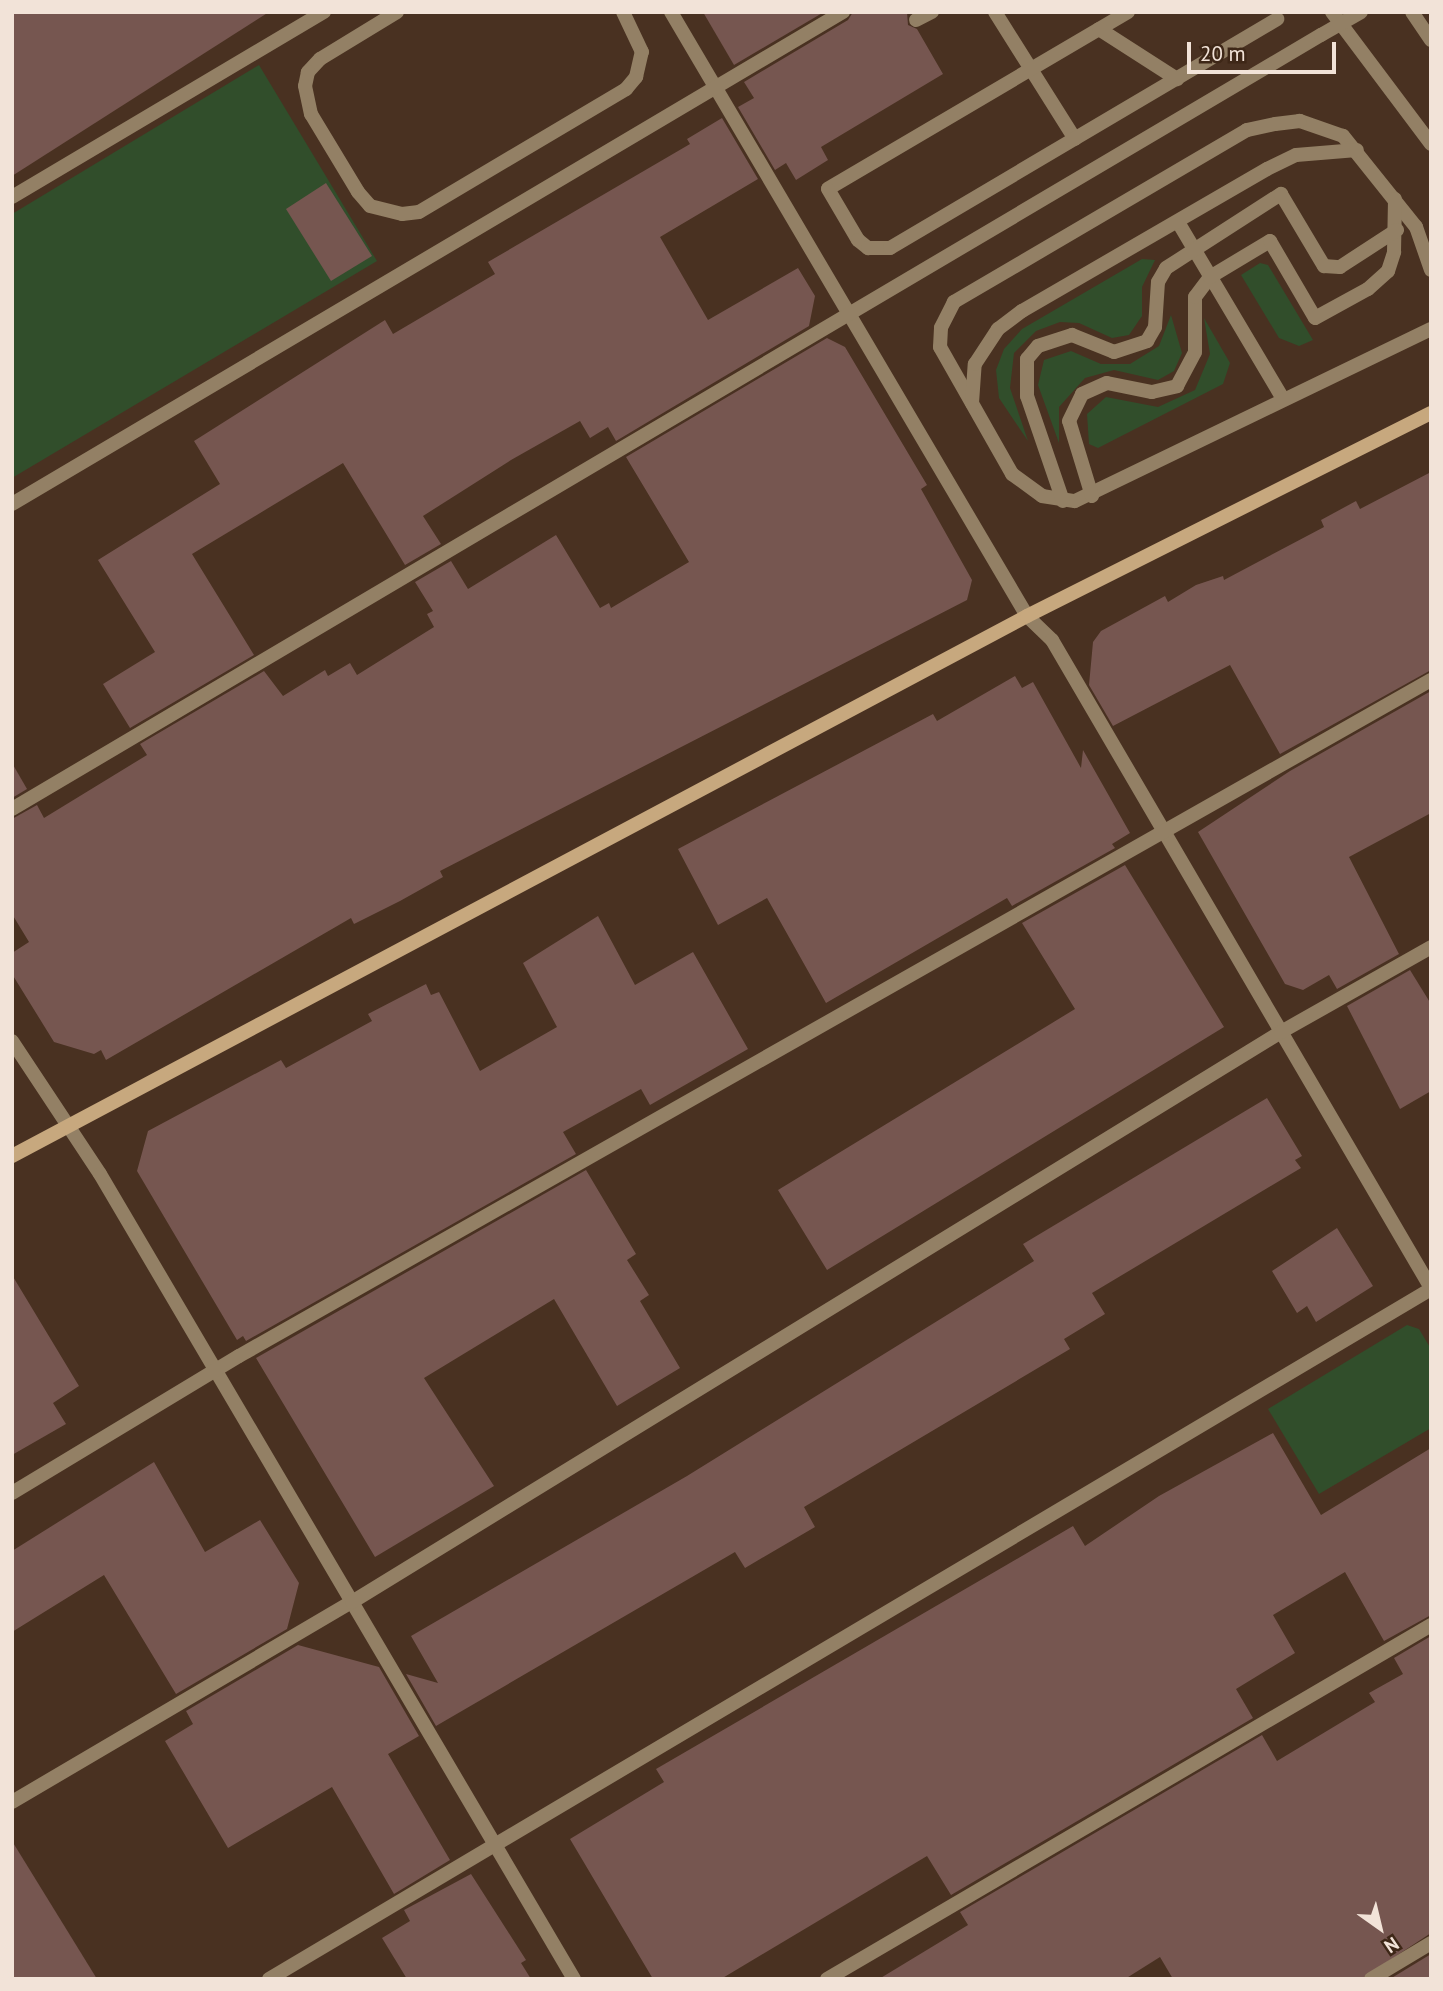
<!DOCTYPE html>
<style>
body{margin:0}
#map{position:relative;width:1443px;height:1991px;overflow:hidden;background:#493121;font-family:"PT Sans",sans-serif}
div>[style]{position:absolute}
.green>*{inset:0;background:#314e2b}
.building>*{inset:0;background:#765650}
.lane>*{height:14px;margin:-7px;padding:0 7px;transform-origin:7px;border-radius:7px;background:#938065}
.street>*{height:14px;margin:-7px;padding:0 7px;transform-origin:7px;border-radius:7px;background:#938065}
.secondary>*{height:14px;margin:-7px;padding:0 7px;transform-origin:7px;border-radius:7px;background:#c7a87e}
.street-bridge>*{height:14px;margin:-7px;padding:0 7px;transform-origin:7px;border-radius:7px;background:#938065}
span{translate:-50% -50%;white-space:nowrap;text-align:center;line-height:1.15;-webkit-text-stroke:5px #3e2717;paint-order:stroke}
.frame{position:absolute;inset:0;border:14px solid #f2e3d8;pointer-events:none}
.north{position:absolute;left:1345px;top:1893px;width:70px;height:70px;-webkit-text-stroke:5px #3e2717;paint-order:stroke;rotate:146deg;font-size:19px;font-weight:700;line-height:28px;text-align:center;color:#f2e3d8}
.north::after{content:'';display:block;margin:auto;width:24px;height:32px;background:#f2e3d8;clip-path:polygon(50% 0,100% 100%,50% 72%,0 100%)}
.scale{position:absolute;left:1187px;top:42px;width:149px;height:32px;box-sizing:border-box;border:4px solid #f2e3d8;border-top:0;padding-left:9px;font-size:21px;line-height:24px;white-space:nowrap;color:#f2e3d8;-webkit-text-stroke:5px #3e2717;paint-order:stroke}
</style>
<div id="map">
<div class="green">
<i style="clip-path:polygon(259px 65px,377px 261px,12px 478px,12px 214px)"></i>
<i style="clip-path:polygon(1142px 259px,1155px 260px,1142px 287px,1142px 316px,1129px 335px,1112px 338px,1079px 323px,1060px 322px,1036px 331px,1014px 353px,1010px 388px,1028px 441px,999px 398px,996px 370px,1004px 349px,1022px 329px)"></i>
<i style="clip-path:polygon(1260px 263px,1268px 265px,1313px 340px,1299px 346px,1279px 338px,1241px 275px)"></i>
<i style="clip-path:polygon(1171px 315px,1182px 353px,1174px 371px,1158px 380px,1114px 370px,1085px 378px,1059px 407px,1059px 443px,1038px 385px,1044px 360px,1071px 351px,1101px 364px,1130px 364px,1159px 346px)"></i>
<i style="clip-path:polygon(1204px 318px,1230px 363px,1223px 384px,1098px 448px,1089px 444px,1087px 414px,1106px 397px,1158px 407px,1195px 390px,1210px 354px)"></i>
<i style="clip-path:polygon(1407px 1325px,1419px 1329px,1431px 1349px,1431px 1428px,1319px 1494px,1268px 1409px)"></i>
</div>
<div class="building">
<i style="clip-path:polygon(12px 12px,269px 12px,12px 176px)"></i>
<i style="clip-path:polygon(703px 12px,824px 12px,734px 65px)"></i>
<i style="clip-path:polygon(853px 12px,907px 12px,908px 25px,917px 29px,943px 74px,821px 147px,828px 160px,796px 180px,786px 163px,775px 170px,738px 107px,754px 98px,744px 82px,848px 20px)"></i>
<i style="clip-path:polygon(722px 118px,758px 179px,660px 237px,708px 320px,798px 268px,815px 296px,809px 326px,616px 441px,608px 427px,590px 438px,580px 421px,511px 460px,423px 516px,441px 544px,405px 565px,343px 463px,192px 554px,254px 655px,130px 728px,103px 684px,155px 652px,98px 560px,220px 484px,194px 441px,385px 320px,393px 334px,495px 274px,488px 262px,690px 144px,687px 139px)"></i>
<i style="clip-path:polygon(326px 183px,372px 256px,331px 281px,286px 209px)"></i>
<i style="clip-path:polygon(827px 338px,845px 347px,927px 485px,921px 489px,972px 580px,967px 600px,440px 871px,443px 877px,400px 901px,354px 924px,351px 918px,106px 1060px,101px 1050px,94px 1054px,54px 1042px,12px 974px,12px 953px,29px 942px,12px 914px,12px 819px,37px 805px,44px 818px,147px 755px,140px 744px,264px 671px,283px 696px,325px 670px,328px 676px,350px 663px,357px 675px,434px 627px,427px 614px,433px 611px,415px 582px,451px 561px,468px 589px,556px 535px,600px 608px,609px 603px,611px 608px,689px 562px,626px 457px)"></i>
<i style="clip-path:polygon(1431px 472px,1431px 670px,1280px 754px,1230px 665px,1113px 726px,1089px 685px,1093px 642px,1101px 631px,1165px 596px,1168px 602px,1196px 585px,1223px 576px,1224px 580px,1324px 527px,1321px 520px,1356px 501px,1360px 509px)"></i>
<i style="clip-path:polygon(1015px 676px,1022px 688px,1033px 682px,1081px 768px,1083px 750px,1130px 833px,1112px 844px,1115px 848px,1012px 906px,1007px 898px,826px 1003px,767px 898px,718px 925px,678px 849px,933px 714px,937px 721px)"></i>
<i style="clip-path:polygon(1431px 691px,1431px 813px,1349px 857px,1399px 954px,1337px 989px,1329px 975px,1303px 990px,1285px 984px,1198px 832px,1290px 771px)"></i>
<i style="clip-path:polygon(12px 763px,27px 789px,12px 798px)"></i>
<i style="clip-path:polygon(1125px 865px,1224px 1027px,827px 1270px,778px 1190px,1075px 1009px,1022px 923px)"></i>
<i style="clip-path:polygon(598px 916px,635px 985px,693px 952px,748px 1049px,650px 1105px,641px 1089px,563px 1132px,576px 1154px,246px 1341px,243px 1336px,237px 1340px,137px 1171px,148px 1131px,281px 1060px,286px 1068px,372px 1021px,368px 1014px,426px 984px,431px 995px,439px 992px,480px 1071px,557px 1027px,523px 963px)"></i>
<i style="clip-path:polygon(1410px 970px,1431px 1004px,1431px 1091px,1400px 1109px,1347px 1006px)"></i>
<i style="clip-path:polygon(1267px 1098px,1302px 1156px,1295px 1160px,1301px 1168px,1092px 1293px,1105px 1314px,1064px 1339px,1070px 1349px,804px 1507px,815px 1527px,745px 1568px,735px 1552px,436px 1726px,406px 1674px,438px 1683px,411px 1636px,687px 1476px,1034px 1261px,1023px 1244px)"></i>
<i style="clip-path:polygon(586px 1170px,636px 1254px,627px 1260px,649px 1295px,640px 1301px,680px 1368px,617px 1406px,554px 1299px,424px 1378px,494px 1486px,375px 1557px,256px 1358px)"></i>
<i style="clip-path:polygon(1337px 1228px,1373px 1286px,1316px 1322px,1307px 1306px,1297px 1313px,1272px 1271px)"></i>
<i style="clip-path:polygon(12px 1275px,79px 1386px,53px 1403px,66px 1424px,12px 1455px)"></i>
<i style="clip-path:polygon(1273px 1433px,1321px 1515px,1431px 1448px,1431px 1615px,1384px 1641px,1345px 1572px,1273px 1615px,1295px 1653px,1236px 1689px,1253px 1718px,951px 1895px,927px 1856px,721px 1979px,653px 1979px,570px 1839px,664px 1782px,656px 1769px,1003px 1567px,1073px 1526px,1085px 1546px,1159px 1496px)"></i>
<i style="clip-path:polygon(154px 1462px,205px 1552px,260px 1520px,299px 1583px,287px 1629px,176px 1694px,104px 1575px,12px 1632px,12px 1551px)"></i>
<i style="clip-path:polygon(1431px 1636px,1431px 1933px,1361px 1979px,1173px 1979px,1160px 1957px,1125px 1979px,879px 1979px,968px 1925px,960px 1912px,1262px 1735px,1277px 1761px,1375px 1702px,1369px 1693px,1403px 1674px,1394px 1658px)"></i>
<i style="clip-path:polygon(298px 1645px,379px 1667px,419px 1736px,388px 1754px,450px 1860px,394px 1894px,332px 1787px,228px 1848px,165px 1741px,193px 1724px,186px 1711px)"></i>
<i style="clip-path:polygon(12px 1841px,97px 1979px,12px 1979px)"></i>
<i style="clip-path:polygon(471px 1874px,526px 1960px,521px 1963px,531px 1979px,407px 1979px,382px 1938px,410px 1921px,404px 1910px)"></i>
<i style="clip-path:polygon(1431px 1954px,1431px 1979px,1390px 1979px)"></i>
</div>
<div class="lane">
<i style="left:397px;top:12px;width:90px;rotate:148.6deg"></i>
<i style="left:320px;top:59px;width:18px;rotate:133deg"></i>
<i style="left:308px;top:72px;width:14px;rotate:102deg"></i>
<i style="left:305px;top:86px;width:29px;rotate:78deg"></i>
<i style="left:311px;top:114px;width:91px;rotate:58.9deg"></i>
<i style="left:358px;top:192px;width:18px;rotate:49deg"></i>
<i style="left:370px;top:206px;width:33px;rotate:14deg"></i>
<i style="left:402px;top:214px;width:17px;rotate:-7deg"></i>
<i style="left:419px;top:212px;width:241px;rotate:-30.7deg"></i>
<i style="left:626px;top:89px;width:16px;rotate:-50deg"></i>
<i style="left:636px;top:77px;width:26px;rotate:-77deg"></i>
<i style="left:642px;top:52px;width:44px;rotate:-115.4deg"></i>
<i style="left:995px;top:12px;width:150px;rotate:57.8deg"></i>
<i style="left:1128px;top:12px;width:348px;rotate:149.5deg"></i>
<i style="left:828px;top:189px;width:59px;rotate:59.5deg"></i>
<i style="left:858px;top:240px;width:13px;rotate:39deg"></i>
<i style="left:868px;top:248px;width:22px"></i>
<i style="left:890px;top:248px;width:450px;rotate:-30.6deg"></i>
<i style="left:1332px;top:12px;width:165px;rotate:53.1deg"></i>
<i style="left:916px;top:20px;width:18px;rotate:-27deg"></i>
<i style="left:1099px;top:29px;width:93px;rotate:32.7deg"></i>
<i style="left:1178px;top:222px;width:204px;rotate:59.3deg"></i>
<i style="left:1431px;top:270px;width:46px;rotate:-109.2deg"></i>
<i style="left:1416px;top:227px;width:117px;rotate:-128.7deg"></i>
<i style="left:1343px;top:136px;width:46px;rotate:-160.8deg"></i>
<i style="left:1300px;top:121px;width:25px;rotate:173deg"></i>
<i style="left:1275px;top:124px;width:29px;rotate:168deg"></i>
<i style="left:1247px;top:130px;width:340px;rotate:149.6deg"></i>
<i style="left:954px;top:302px;width:29px;rotate:117deg"></i>
<i style="left:941px;top:328px;width:19px;rotate:93deg"></i>
<i style="left:940px;top:347px;width:146px;rotate:60.4deg"></i>
<i style="left:1012px;top:474px;width:37px;rotate:36deg"></i>
<i style="left:1042px;top:496px;width:33px;rotate:9deg"></i>
<i style="left:1075px;top:501px;width:395px;rotate:-25.8deg"></i>
<i style="left:972px;top:403px;width:39px;rotate:-86deg"></i>
<i style="left:975px;top:364px;width:42px;rotate:-56.7deg"></i>
<i style="left:998px;top:329px;width:30px;rotate:-37deg"></i>
<i style="left:1022px;top:311px;width:283px;rotate:-30.1deg"></i>
<i style="left:1267px;top:169px;width:32px;rotate:-26deg"></i>
<i style="left:1296px;top:155px;width:61px;rotate:-4.7deg"></i>
<i style="left:1092px;top:496px;width:78px;rotate:-107deg"></i>
<i style="left:1069px;top:421px;width:30px;rotate:-64deg"></i>
<i style="left:1082px;top:394px;width:27px;rotate:-24deg"></i>
<i style="left:1107px;top:383px;width:46px;rotate:11.3deg"></i>
<i style="left:1152px;top:392px;width:26px;rotate:-13deg"></i>
<i style="left:1177px;top:386px;width:38px;rotate:-62deg"></i>
<i style="left:1195px;top:352px;width:55px;rotate:-90deg"></i>
<i style="left:1195px;top:297px;width:25px;rotate:-53deg"></i>
<i style="left:1210px;top:277px;width:70px;rotate:-31deg"></i>
<i style="left:1270px;top:241px;width:89px;rotate:59.7deg"></i>
<i style="left:1315px;top:318px;width:60px;rotate:-28.7deg"></i>
<i style="left:1368px;top:289px;width:27px;rotate:-42deg"></i>
<i style="left:1388px;top:271px;width:20px;rotate:-72deg"></i>
<i style="left:1394px;top:252px;width:53px;rotate:-88.9deg"></i>
<i style="left:1063px;top:501px;width:111px;rotate:-108.9deg"></i>
<i style="left:1027px;top:396px;width:37px;rotate:-90deg"></i>
<i style="left:1027px;top:359px;width:17px;rotate:-50deg"></i>
<i style="left:1038px;top:346px;width:36px;rotate:-18deg"></i>
<i style="left:1072px;top:335px;width:45px;rotate:22deg"></i>
<i style="left:1114px;top:352px;width:35px;rotate:-18deg"></i>
<i style="left:1147px;top:341px;width:16px;rotate:-60deg"></i>
<i style="left:1155px;top:327px;width:45px;rotate:-86.2deg"></i>
<i style="left:1158px;top:282px;width:16px;rotate:-60deg"></i>
<i style="left:1166px;top:268px;width:137px;rotate:-32.8deg"></i>
<i style="left:1281px;top:194px;width:84px;rotate:59.2deg"></i>
<i style="left:1324px;top:266px;width:16px;rotate:4deg"></i>
<i style="left:1340px;top:267px;width:68px;rotate:-33deg"></i>
</div>
<div class="street">
<i style="left:671px;top:12px;width:701px;rotate:59.48deg"></i>
<i style="left:1027px;top:616px;width:35px;rotate:44deg"></i>
<i style="left:1052px;top:640px;width:751px;rotate:59.68deg"></i>
<i style="left:1412px;top:12px;width:34px;rotate:56deg"></i>
<i style="left:12px;top:197px;width:363px;rotate:-30.7deg"></i>
<i style="left:12px;top:504px;width:966px;rotate:-30.63deg"></i>
<i style="left:12px;top:809px;width:1521px;rotate:-30.6deg"></i>
<i style="left:12px;top:1041px;width:159px;rotate:56.5deg"></i>
<i style="left:100px;top:1174px;width:934px;rotate:59.51deg"></i>
<i style="left:12px;top:1493px;width:265px;rotate:-31.1deg"></i>
<i style="left:239px;top:1356px;width:1370px;rotate:-29.56deg"></i>
<i style="left:12px;top:1802px;width:394px;rotate:-30.5deg"></i>
<i style="left:352px;top:1602px;width:1090px;rotate:-31.53deg"></i>
<i style="left:1281px;top:1032px;width:172px;rotate:-29.5deg"></i>
<i style="left:269px;top:1979px;width:1351px;rotate:-30.7deg"></i>
<i style="left:827px;top:1979px;width:700px;rotate:-30.37deg"></i>
<i style="left:1371px;top:1979px;width:70px;rotate:-31deg"></i>
</div>
<div class="secondary">
<i style="left:12px;top:1156px;width:1150px;rotate:-28.01deg"></i>
<i style="left:1027px;top:616px;width:452px;rotate:-26.7deg"></i>
</div>
<div class="street-bridge">
<i style="left:1321px;top:35px;width:46px;rotate:-29.9deg"></i>
</div>
<div class="frame"></div>
<div class="north">N</div>
<div class="scale">20 m</div>
</div>
